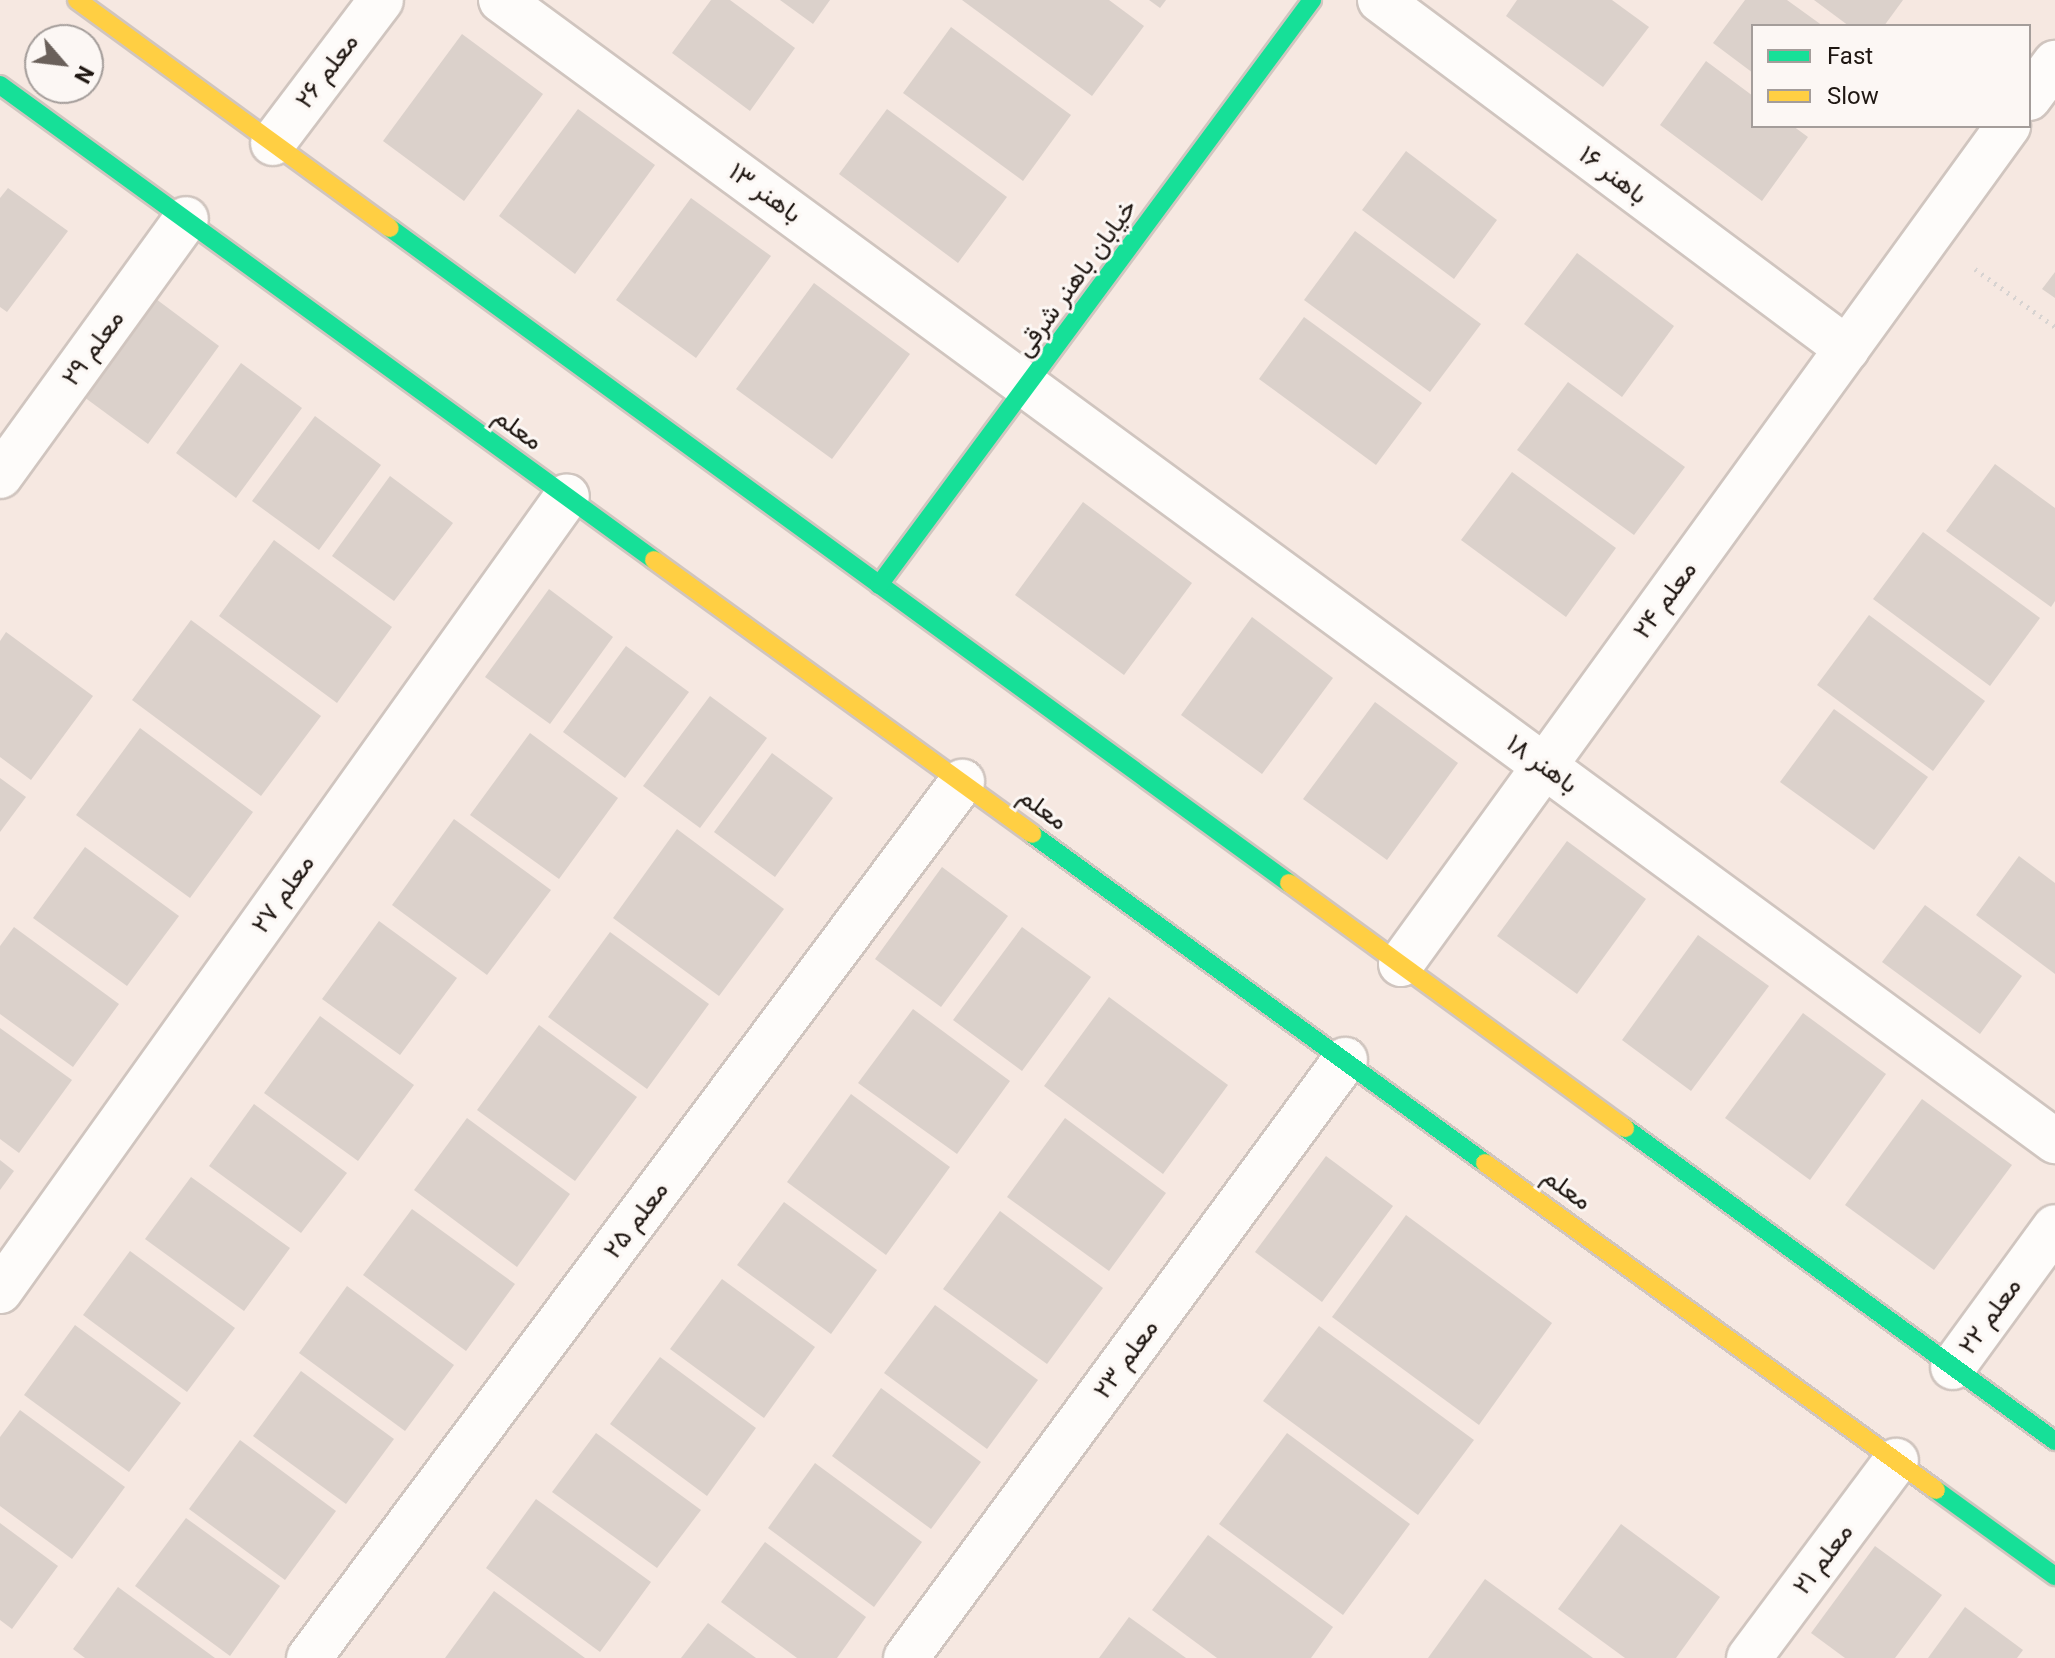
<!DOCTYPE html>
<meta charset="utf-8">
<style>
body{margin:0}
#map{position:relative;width:2055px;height:1658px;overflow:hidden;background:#f6e8e1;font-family:Roboto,Vazirmatn,sans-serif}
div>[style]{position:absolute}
.building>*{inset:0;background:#dbd1cb}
.path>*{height:5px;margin-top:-2.5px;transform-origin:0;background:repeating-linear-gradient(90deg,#d7d3d1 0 2px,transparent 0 8px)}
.roads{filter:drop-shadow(2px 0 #d0c5bf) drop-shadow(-2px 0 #d0c5bf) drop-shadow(0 2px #d0c5bf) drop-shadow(0 -2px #d0c5bf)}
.street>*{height:44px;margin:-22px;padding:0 22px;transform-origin:22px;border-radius:22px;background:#fefcfa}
.fast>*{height:18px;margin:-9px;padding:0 9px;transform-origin:9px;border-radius:9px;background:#16e098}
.slow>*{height:18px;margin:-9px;padding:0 9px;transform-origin:9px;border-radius:9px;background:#ffcf43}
span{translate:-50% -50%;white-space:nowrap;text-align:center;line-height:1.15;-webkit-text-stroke:6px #fcf7f4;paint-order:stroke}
.street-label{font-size:26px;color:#1f1712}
.legend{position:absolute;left:1751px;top:24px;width:280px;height:104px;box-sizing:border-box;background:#fcf7f4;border:2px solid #a49d9a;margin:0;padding:10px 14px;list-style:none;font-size:24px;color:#1f1712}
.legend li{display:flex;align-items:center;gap:16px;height:40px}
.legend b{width:40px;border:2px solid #a49d9a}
.north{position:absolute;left:24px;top:24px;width:80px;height:80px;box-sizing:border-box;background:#fcf7f4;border:2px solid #a49d9a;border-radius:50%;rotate:118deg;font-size:22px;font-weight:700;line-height:32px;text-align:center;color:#1f1712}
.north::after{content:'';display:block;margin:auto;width:28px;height:36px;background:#6a605a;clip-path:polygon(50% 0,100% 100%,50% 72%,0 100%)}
</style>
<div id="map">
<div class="building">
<i style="clip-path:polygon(711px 0,730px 0,795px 48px,750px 111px,672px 53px)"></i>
<i style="clip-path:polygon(780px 0,830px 0,813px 24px)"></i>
<i style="clip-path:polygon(962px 0,1109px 0,1144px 26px,1092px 96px)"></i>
<i style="clip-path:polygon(1149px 0,1166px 0,1160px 8px)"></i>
<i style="clip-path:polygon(1517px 0,1612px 0,1649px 27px,1603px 87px,1506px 16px)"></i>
<i style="clip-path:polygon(1745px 0,1787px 0,1823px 26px,1753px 26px,1753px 73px,1713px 43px)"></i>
<i style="clip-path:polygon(1814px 0,1903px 0,1884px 26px,1849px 26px)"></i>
<i style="clip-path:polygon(951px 27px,1071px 115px,1023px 181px,903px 93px)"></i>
<i style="clip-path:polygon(462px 34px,543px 94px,464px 201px,383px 141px)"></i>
<i style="clip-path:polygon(1706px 61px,1753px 96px,1753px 126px,1793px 126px,1808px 137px,1762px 201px,1660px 125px)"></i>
<i style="clip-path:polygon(578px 109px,655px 165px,575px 274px,499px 216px)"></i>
<i style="clip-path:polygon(887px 109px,1007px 197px,958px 263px,839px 174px)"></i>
<i style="clip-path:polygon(1406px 151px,1497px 220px,1454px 279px,1362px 210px)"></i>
<i style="clip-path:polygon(8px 188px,68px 231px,7px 312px,0 307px,0 198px)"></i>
<i style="clip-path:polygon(691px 198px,771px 256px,696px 358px,616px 300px)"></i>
<i style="clip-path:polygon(1355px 231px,1481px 324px,1430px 392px,1304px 300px)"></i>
<i style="clip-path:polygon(1577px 253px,1674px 326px,1622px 397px,1524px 324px)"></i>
<i style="clip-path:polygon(2055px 272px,2055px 298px,2042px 289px)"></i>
<i style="clip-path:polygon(814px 283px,910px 354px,832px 459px,736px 389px)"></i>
<i style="clip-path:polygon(156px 299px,219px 346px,148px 444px,84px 397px)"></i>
<i style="clip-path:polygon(1304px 317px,1422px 403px,1376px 465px,1259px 379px)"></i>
<i style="clip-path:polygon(241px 363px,302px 408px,236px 498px,176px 453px)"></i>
<i style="clip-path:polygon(1568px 382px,1685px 467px,1634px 535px,1517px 450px)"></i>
<i style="clip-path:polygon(315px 416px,381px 465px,319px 550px,252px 501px)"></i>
<i style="clip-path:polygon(1995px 464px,2055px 508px,2055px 601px,2051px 607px,1946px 531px)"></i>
<i style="clip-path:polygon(1512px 472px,1616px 548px,1566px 617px,1461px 540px)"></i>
<i style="clip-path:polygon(390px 476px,453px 523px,394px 601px,332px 556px)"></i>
<i style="clip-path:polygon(1083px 502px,1192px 583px,1124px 675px,1015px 595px)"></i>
<i style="clip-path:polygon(1923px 532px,2040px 618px,1990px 686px,1873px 599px)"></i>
<i style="clip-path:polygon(274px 540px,392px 627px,337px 703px,219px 616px)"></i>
<i style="clip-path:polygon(549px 589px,613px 637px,550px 724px,485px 677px)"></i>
<i style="clip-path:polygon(1869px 615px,1985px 701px,1933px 771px,1817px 685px)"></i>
<i style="clip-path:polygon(1252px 617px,1333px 678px,1262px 774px,1181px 715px)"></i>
<i style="clip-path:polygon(191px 620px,321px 716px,261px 796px,132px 700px)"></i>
<i style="clip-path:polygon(6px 632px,93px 696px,31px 780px,0 757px,0 641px)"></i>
<i style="clip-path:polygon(626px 646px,689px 692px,625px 778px,563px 732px)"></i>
<i style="clip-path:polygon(710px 696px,767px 738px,700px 828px,643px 786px)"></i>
<i style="clip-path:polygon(1375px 702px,1458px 763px,1387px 860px,1303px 799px)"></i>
<i style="clip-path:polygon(1834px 709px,1928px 777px,1874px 850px,1780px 782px)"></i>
<i style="clip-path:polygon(140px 728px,253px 812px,190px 898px,76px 815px)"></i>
<i style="clip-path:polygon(530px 733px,618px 798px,559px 879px,470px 815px)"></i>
<i style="clip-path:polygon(772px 753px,833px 798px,775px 877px,714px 832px)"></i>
<i style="clip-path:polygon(0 778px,26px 797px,0 832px)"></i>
<i style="clip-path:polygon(454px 819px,551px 890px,487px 975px,392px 905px)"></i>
<i style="clip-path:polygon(677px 829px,784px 909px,719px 996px,613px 918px)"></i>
<i style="clip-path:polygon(1567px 841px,1646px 899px,1577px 994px,1497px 936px)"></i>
<i style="clip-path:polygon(85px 847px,179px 916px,127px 986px,33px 918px)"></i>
<i style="clip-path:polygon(2019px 856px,2055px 883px,2055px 974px,1976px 915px)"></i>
<i style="clip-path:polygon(942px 867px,1008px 916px,941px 1007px,875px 959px)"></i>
<i style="clip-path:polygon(1925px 905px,2022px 976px,1980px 1034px,1882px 962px)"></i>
<i style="clip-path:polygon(379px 921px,457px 978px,400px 1055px,322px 999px)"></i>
<i style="clip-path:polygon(14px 927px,119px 1004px,73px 1067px,0 1014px,0 946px)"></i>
<i style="clip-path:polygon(1022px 927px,1091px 977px,1022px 1071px,953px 1020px)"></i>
<i style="clip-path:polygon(610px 932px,709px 1004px,647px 1089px,548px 1017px)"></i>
<i style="clip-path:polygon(1698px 935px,1769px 986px,1691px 1091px,1622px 1040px)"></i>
<i style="clip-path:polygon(1109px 997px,1228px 1085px,1163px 1174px,1044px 1086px)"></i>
<i style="clip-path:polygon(913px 1009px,1010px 1081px,957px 1154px,858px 1083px)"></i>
<i style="clip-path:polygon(1803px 1013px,1886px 1074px,1810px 1180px,1725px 1118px)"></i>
<i style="clip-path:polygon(320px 1016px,414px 1085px,358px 1161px,264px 1093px)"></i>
<i style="clip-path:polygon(539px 1025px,637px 1097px,575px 1181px,477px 1110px)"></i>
<i style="clip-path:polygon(0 1028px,72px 1080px,19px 1153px,0 1139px)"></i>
<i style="clip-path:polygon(851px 1094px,950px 1167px,886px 1255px,787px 1182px)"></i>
<i style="clip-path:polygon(1922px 1099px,2012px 1165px,1934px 1270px,1845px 1205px)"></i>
<i style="clip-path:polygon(254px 1104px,347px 1173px,301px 1233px,209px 1166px)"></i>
<i style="clip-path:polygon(467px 1118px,570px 1194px,517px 1267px,414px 1190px)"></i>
<i style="clip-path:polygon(1065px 1118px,1166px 1193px,1109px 1271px,1007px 1197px)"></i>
<i style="clip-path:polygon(1326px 1156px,1393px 1206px,1322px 1302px,1255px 1252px)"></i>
<i style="clip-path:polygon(0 1160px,14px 1171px,0 1190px)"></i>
<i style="clip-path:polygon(191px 1177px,290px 1248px,244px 1311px,145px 1239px)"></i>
<i style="clip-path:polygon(784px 1202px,877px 1270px,831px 1334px,737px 1265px)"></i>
<i style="clip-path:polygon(412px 1209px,515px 1284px,466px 1351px,363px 1275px)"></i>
<i style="clip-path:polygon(1000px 1211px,1103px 1288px,1047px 1364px,943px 1289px)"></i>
<i style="clip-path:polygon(1406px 1215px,1552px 1323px,1479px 1425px,1332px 1317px)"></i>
<i style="clip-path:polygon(130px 1251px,235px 1328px,187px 1392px,83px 1315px)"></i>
<i style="clip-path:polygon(722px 1279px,815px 1347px,764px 1418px,670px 1349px)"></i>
<i style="clip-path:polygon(347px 1286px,454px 1365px,405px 1431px,299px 1353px)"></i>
<i style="clip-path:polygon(935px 1305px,1038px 1380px,987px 1449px,884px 1373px)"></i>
<i style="clip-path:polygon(75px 1325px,181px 1403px,129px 1472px,24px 1395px)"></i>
<i style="clip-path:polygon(1319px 1326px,1474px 1440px,1418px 1515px,1263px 1401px)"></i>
<i style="clip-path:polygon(660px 1357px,756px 1428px,707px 1496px,610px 1424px)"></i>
<i style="clip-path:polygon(301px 1371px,394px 1439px,346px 1504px,253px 1436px)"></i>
<i style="clip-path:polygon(881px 1388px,981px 1462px,931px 1529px,832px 1456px)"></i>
<i style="clip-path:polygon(20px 1410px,125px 1487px,72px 1559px,0 1506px,0 1437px)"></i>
<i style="clip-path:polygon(596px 1433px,701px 1510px,657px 1568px,552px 1492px)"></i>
<i style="clip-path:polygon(1287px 1433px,1410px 1524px,1343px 1615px,1219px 1524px)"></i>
<i style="clip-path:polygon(240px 1440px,336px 1511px,285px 1580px,189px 1509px)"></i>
<i style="clip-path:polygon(815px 1463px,922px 1542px,874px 1607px,768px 1528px)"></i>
<i style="clip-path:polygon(536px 1499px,651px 1582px,600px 1652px,486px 1568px)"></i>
<i style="clip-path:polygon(186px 1518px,280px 1586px,230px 1656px,135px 1586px)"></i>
<i style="clip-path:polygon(0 1523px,58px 1566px,12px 1629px,0 1620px)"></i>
<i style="clip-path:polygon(1621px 1524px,1720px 1597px,1676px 1658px,1625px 1658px,1558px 1609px)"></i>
<i style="clip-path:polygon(1208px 1535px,1333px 1627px,1311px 1658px,1217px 1658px,1152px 1610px)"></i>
<i style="clip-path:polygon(765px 1542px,866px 1617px,837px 1658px,797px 1658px,721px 1602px)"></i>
<i style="clip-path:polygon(1875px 1546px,1942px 1595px,1895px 1658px,1845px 1658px,1811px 1633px)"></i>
<i style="clip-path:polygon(1485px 1579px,1593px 1658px,1428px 1658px)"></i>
<i style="clip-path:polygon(118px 1587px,215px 1658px,85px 1658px,73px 1649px)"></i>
<i style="clip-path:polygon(494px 1591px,585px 1658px,445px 1658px)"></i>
<i style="clip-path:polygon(1965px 1607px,2023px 1650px,2017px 1658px,1928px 1658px)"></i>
<i style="clip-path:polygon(1129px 1617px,1186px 1658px,1099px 1658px)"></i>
<i style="clip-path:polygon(708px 1623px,756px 1658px,681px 1658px)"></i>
</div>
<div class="path">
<i style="left:1975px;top:269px;width:99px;rotate:35.9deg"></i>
</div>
<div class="roads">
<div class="street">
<i style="left:501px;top:0;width:1928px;rotate:36.29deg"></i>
<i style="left:1380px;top:0;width:583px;rotate:36.77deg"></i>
<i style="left:2029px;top:98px;width:44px;rotate:-53.4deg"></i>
<i style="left:273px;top:143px;width:179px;rotate:-52.9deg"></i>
<i style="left:0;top:476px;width:317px;rotate:-54.1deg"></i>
<i style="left:1401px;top:964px;width:1035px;rotate:-54.08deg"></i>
<i style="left:0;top:1291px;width:976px;rotate:-54.5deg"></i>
<i style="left:1953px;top:1367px;width:173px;rotate:-53.9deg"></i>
<i style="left:309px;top:1658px;width:1093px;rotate:-53.3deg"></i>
<i style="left:906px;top:1658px;width:742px;rotate:-53.72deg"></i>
<i style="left:1749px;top:1658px;width:246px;rotate:-53.3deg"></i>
</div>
<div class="fast">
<i style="left:0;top:85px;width:808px;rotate:35.99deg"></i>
<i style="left:390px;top:228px;width:1112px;rotate:36.08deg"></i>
<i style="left:879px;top:585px;width:728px;rotate:-53.49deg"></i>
<i style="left:1032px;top:834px;width:560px;rotate:35.99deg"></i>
<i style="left:1625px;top:1128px;width:532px;rotate:36.05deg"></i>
<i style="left:1936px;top:1490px;width:147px;rotate:35.9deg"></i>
</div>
<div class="slow">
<i style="left:77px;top:0;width:387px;rotate:36.1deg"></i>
<i style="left:654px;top:560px;width:467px;rotate:35.9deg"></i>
<i style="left:1289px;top:883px;width:416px;rotate:36.1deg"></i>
<i style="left:1485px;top:1163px;width:557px;rotate:35.94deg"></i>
</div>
</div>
<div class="street-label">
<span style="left:327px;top:71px;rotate:-53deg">معلم ۲۶</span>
<span style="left:1613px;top:175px;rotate:37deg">باهنر ۱۶</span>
<span style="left:765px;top:193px;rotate:36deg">باهنر ۱۳</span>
<span style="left:1076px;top:278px;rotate:-54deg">خیابان باهنر شرقی</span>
<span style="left:93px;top:348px;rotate:-54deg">معلم ۲۹</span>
<span style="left:518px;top:429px;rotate:36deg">معلم</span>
<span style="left:1665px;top:600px;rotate:-54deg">معلم ۲۴</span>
<span style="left:1542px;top:764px;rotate:36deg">باهنر ۱۸</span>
<span style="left:1043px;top:809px;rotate:36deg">معلم</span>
<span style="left:283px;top:894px;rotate:-55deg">معلم ۲۷</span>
<span style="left:1567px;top:1189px;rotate:36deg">معلم</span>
<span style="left:636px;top:1220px;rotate:-53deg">معلم ۲۵</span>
<span style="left:1990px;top:1316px;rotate:-54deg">معلم ۲۲</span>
<span style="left:1126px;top:1359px;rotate:-54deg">معلم ۲۳</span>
<span style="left:1823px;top:1559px;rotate:-53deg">معلم ۲۱</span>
</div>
<ul class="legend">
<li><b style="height:10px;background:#16e098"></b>Fast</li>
<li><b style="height:10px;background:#ffcf43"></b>Slow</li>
</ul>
<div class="north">N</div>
</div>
